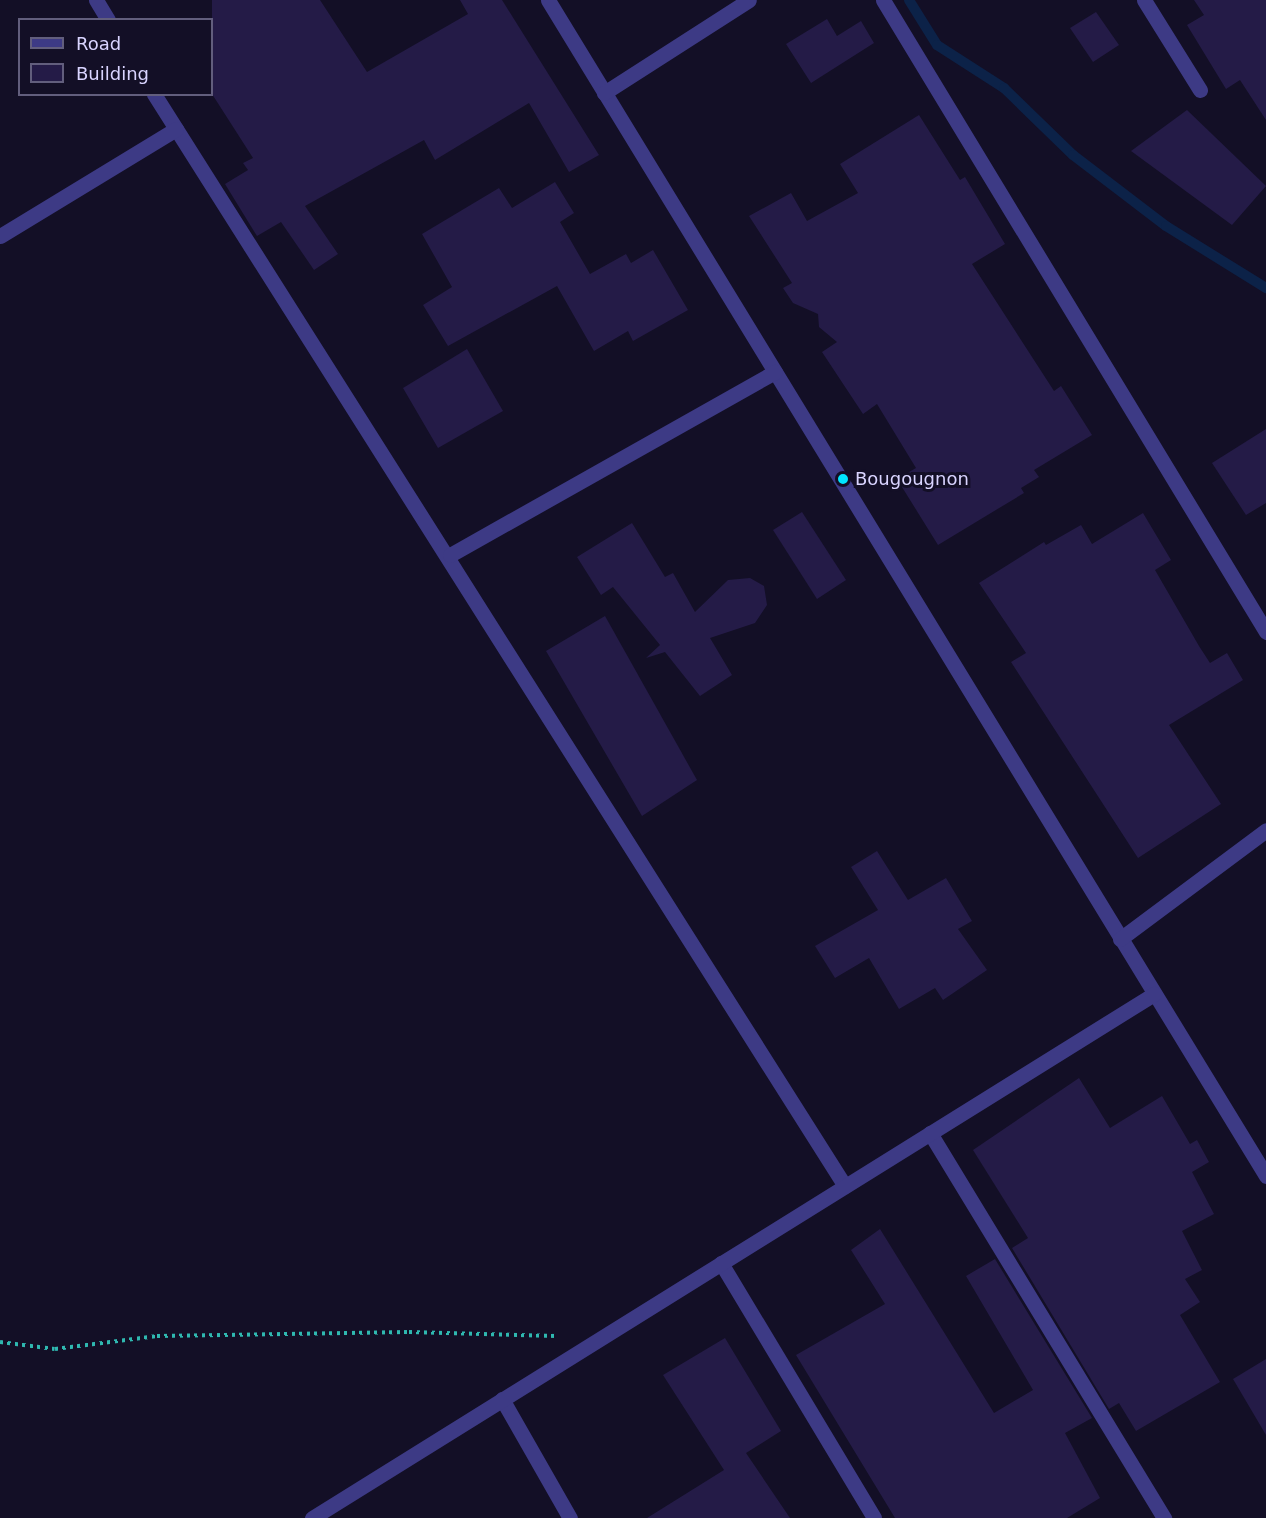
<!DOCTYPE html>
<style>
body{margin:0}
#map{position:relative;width:1266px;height:1518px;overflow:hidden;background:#130f26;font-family:"DejaVu Sans",sans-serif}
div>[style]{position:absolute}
.stream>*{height:10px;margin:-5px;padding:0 5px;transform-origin:5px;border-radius:5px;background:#0c2248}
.building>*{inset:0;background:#241b47}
.path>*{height:4px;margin-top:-2px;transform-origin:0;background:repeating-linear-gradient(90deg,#2fb8b0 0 3px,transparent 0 7.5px)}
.minor>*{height:15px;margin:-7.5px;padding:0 7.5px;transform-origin:7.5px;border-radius:7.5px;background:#3d3a85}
.dots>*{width:16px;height:16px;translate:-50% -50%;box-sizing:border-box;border:3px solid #130f26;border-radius:50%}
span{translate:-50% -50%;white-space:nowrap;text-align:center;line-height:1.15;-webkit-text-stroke:6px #130f26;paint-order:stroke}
.poi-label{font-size:18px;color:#d9d4ff}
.left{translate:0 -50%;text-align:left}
.legend{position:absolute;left:18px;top:18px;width:195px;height:78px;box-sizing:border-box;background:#130f26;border:2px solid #625e7d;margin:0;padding:8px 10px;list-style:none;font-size:18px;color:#d9d4ff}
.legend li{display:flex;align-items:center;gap:12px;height:30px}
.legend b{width:30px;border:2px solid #625e7d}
</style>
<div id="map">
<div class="stream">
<i style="left:909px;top:0;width:53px;rotate:58.1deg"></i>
<i style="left:937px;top:45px;width:80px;rotate:32.7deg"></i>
<i style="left:1004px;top:88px;width:96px;rotate:44.2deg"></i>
<i style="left:1073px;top:155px;width:117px;rotate:37.4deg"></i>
<i style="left:1166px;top:226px;width:118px;rotate:31.8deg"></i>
</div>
<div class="building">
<i style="clip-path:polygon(212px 0,320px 0,367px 72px,468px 14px,460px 0,502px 0,599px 155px,569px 172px,529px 103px,435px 160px,424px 140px,305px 206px,338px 254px,314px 270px,281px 222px,257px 236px,225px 184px,248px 170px,243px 163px,253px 158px,212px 94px)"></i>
<i style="clip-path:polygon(1194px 0,1266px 0,1266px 120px,1240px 80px,1226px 89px,1187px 25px,1204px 15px)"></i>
<i style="clip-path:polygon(1096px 12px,1119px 45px,1093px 62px,1070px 28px)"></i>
<i style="clip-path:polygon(827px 19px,837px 36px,861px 21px,874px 43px,811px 83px,786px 44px)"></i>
<i style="clip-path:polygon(1187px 110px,1266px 186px,1232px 225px,1131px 151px)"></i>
<i style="clip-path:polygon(919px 115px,960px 180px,965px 177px,1005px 244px,972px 264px,1054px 391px,1061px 386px,1092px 435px,1034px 470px,1039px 477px,1021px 488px,1024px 493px,938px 545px,897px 479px,916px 468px,877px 404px,863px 414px,822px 352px,837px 342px,819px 327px,818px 314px,793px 303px,783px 288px,792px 283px,749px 216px,791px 193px,807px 221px,858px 193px,840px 164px)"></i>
<i style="clip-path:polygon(555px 182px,574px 213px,560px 222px,590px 274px,626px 254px,631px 263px,653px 250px,688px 310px,633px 341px,628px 331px,594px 351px,557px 286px,448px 346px,423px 305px,452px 287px,422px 234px,499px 188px,512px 208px)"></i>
<i style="clip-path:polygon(467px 349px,503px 411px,438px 448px,403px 388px)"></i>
<i style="clip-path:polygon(1266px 429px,1266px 503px,1246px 515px,1212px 463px)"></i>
<i style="clip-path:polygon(802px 512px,846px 580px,817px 599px,773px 530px)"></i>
<i style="clip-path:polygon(1143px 513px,1171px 560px,1155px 570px,1199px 646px,1210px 663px,1227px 653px,1243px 680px,1169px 725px,1221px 804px,1138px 858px,1011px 662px,1026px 653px,979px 583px,1044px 542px,1046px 545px,1081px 525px,1092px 544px)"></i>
<i style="clip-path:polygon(632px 523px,665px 577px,673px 573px,695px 612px,728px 580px,750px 578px,764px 586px,767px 605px,755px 623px,710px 638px,732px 675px,700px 696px,665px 652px,646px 658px,660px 645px,613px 587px,601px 595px,577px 557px)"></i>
<i style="clip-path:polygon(605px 616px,697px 780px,642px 816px,546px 651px)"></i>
<i style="clip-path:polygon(877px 851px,908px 900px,946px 878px,972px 921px,958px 929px,987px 970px,943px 1000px,935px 988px,899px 1009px,869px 958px,835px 978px,815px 946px,878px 910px,851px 867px)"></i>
<i style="clip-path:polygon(1079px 1078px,1110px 1128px,1162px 1096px,1190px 1144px,1197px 1140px,1209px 1162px,1192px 1172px,1214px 1214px,1182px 1231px,1202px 1270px,1185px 1279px,1200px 1302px,1180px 1315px,1220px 1382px,1136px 1431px,1119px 1403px,1109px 1409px,1012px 1248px,1028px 1238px,973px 1150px)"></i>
<i style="clip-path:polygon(880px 1229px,994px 1413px,1033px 1390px,966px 1276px,995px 1259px,1092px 1418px,1065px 1433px,1100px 1498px,1067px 1518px,895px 1518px,796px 1355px,885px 1304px,851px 1250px)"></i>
<i style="clip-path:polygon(725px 1338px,781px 1431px,746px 1453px,790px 1518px,647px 1518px,724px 1470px,663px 1375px)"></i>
<i style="clip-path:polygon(1266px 1359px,1266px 1435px,1233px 1379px)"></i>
</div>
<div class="path">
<i style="left:0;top:1342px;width:55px;rotate:7.3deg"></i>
<i style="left:55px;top:1349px;width:103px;rotate:-7.3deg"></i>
<i style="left:157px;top:1336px;width:252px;rotate:-0.9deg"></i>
<i style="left:409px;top:1332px;width:147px;rotate:1.6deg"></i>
</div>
<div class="minor">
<i style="left:96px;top:0;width:23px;rotate:59deg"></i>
<i style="left:548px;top:0;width:1378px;rotate:58.59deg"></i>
<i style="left:883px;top:0;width:739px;rotate:58.78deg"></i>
<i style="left:1144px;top:0;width:106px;rotate:58.1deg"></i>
<i style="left:604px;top:93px;width:172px;rotate:-32.7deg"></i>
<i style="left:154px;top:94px;width:1292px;rotate:57.68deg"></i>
<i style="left:0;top:236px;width:206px;rotate:-31.3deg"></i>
<i style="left:450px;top:555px;width:373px;rotate:-29.4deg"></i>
<i style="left:1120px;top:939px;width:182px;rotate:-36.7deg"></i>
<i style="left:930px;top:1133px;width:451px;rotate:58.7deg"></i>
<i style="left:721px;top:1263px;width:297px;rotate:59deg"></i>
<i style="left:502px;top:1399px;width:137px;rotate:60.3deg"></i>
<i style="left:312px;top:1518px;width:992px;rotate:-31.9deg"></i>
</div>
<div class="dots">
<i style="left:843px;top:479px;background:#00e5ff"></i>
</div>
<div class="poi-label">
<span class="left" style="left:855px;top:479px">Bougougnon</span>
</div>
<ul class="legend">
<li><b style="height:8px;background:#3d3a85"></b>Road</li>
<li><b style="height:16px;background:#241b47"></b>Building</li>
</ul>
</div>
